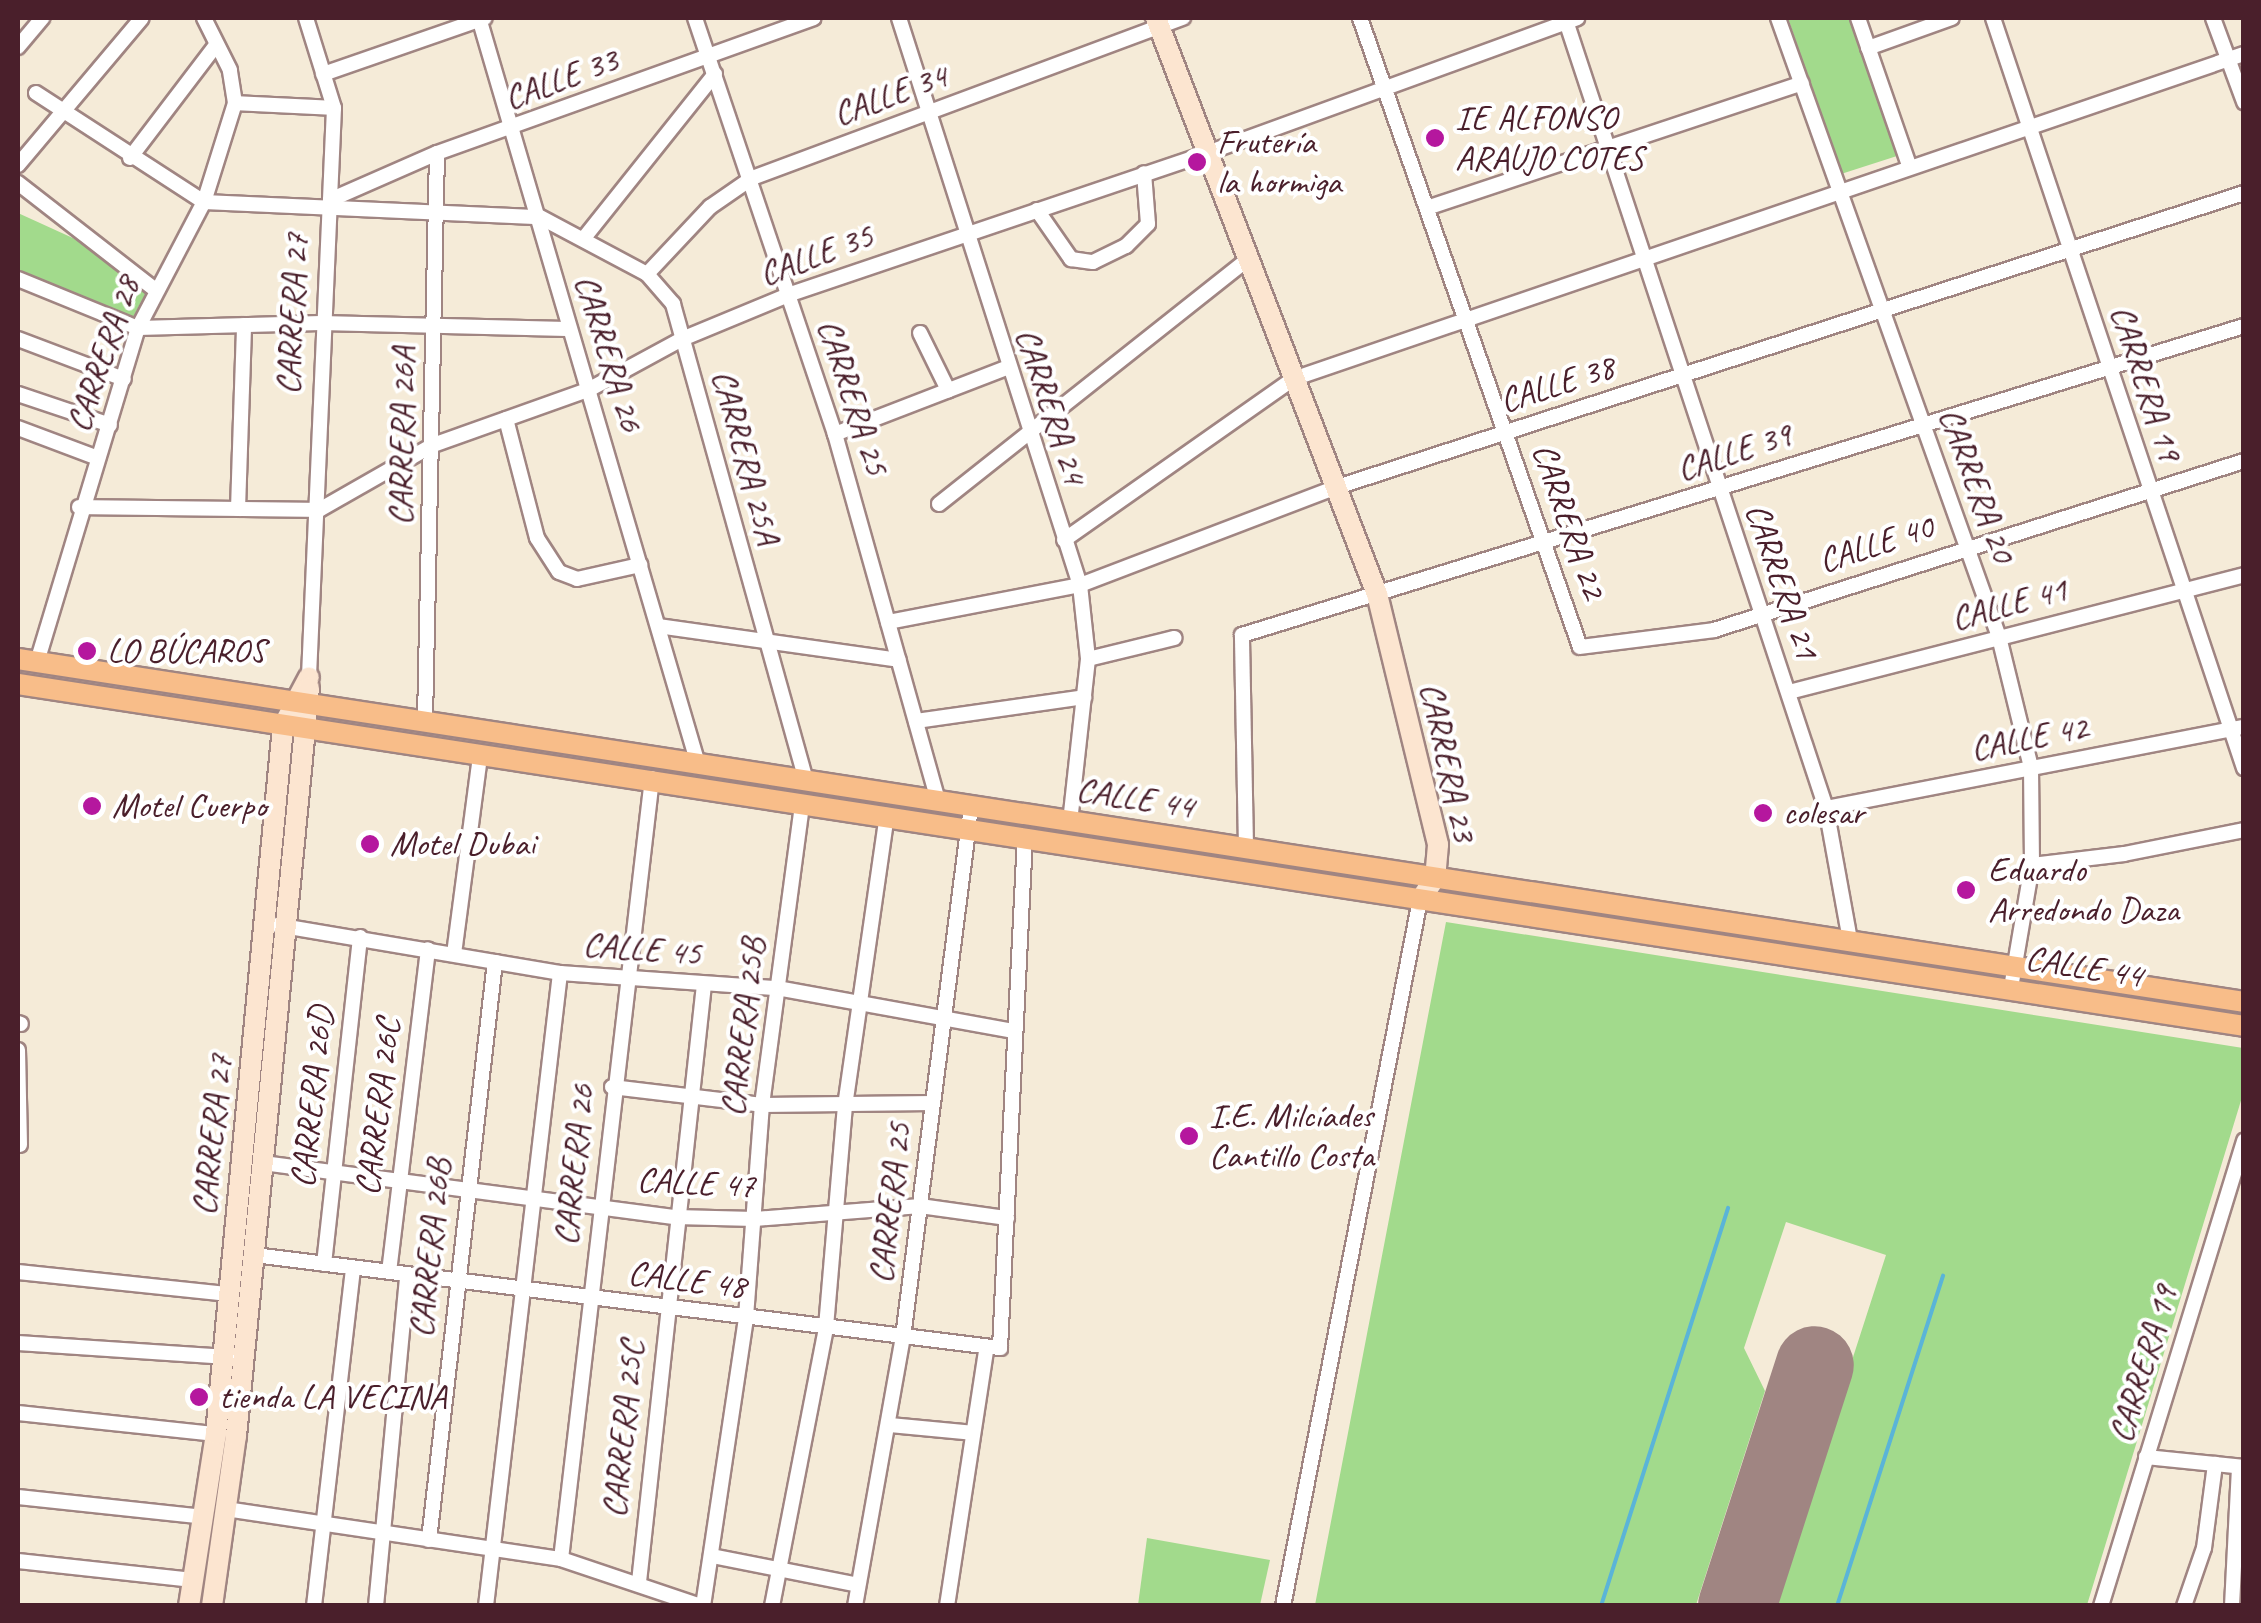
<!DOCTYPE html>
<meta charset="utf-8">
<style>
body{margin:0}
#map{position:relative;width:2261px;height:1623px;overflow:hidden;background:#f5ebd8;font-family:Caveat,sans-serif}
div>[style]{position:absolute}
.green>*{inset:0;background:#a2da8c}
.stream>*{height:4px;margin:-2px;padding:0 2px;transform-origin:2px;border-radius:2px;background:#5ab4d8}
.runway>*{height:78px;margin:-39px;padding:0 39px;transform-origin:39px;border-radius:39px;background:#a08582}
.roads{filter:drop-shadow(2px 0 #a08582) drop-shadow(-2px 0 #a08582) drop-shadow(0 2px #a08582) drop-shadow(0 -2px #a08582)}
.street>*{height:14px;margin:-7px;padding:0 7px;transform-origin:7px;border-radius:7px;background:#fff}
.secondary>*{height:20px;margin:-10px;padding:0 10px;transform-origin:10px;border-radius:10px;background:#fce5d0}
.primary>*{height:20px;margin:-10px;padding:0 10px;transform-origin:10px;border-radius:10px;background:#f8bd89}
.dots>*{width:28px;height:28px;translate:-50% -50%;box-sizing:border-box;border:5px solid #fff;border-radius:50%}
span{translate:-50% -50%;white-space:nowrap;text-align:center;line-height:1.15;-webkit-text-stroke:8px #fff;paint-order:stroke}
.street-label{font-size:35px;color:#4a1f2b}
.poi-label{font-size:35px;color:#4a1f2b}
.left{translate:0 -50%;text-align:left}
.frame{position:absolute;inset:0;border:20px solid #4a1f2b;pointer-events:none}
</style>
<div id="map">
<div class="green">
<i style="clip-path:polygon(1788px 18px,1849px 18px,1897px 156px,1841px 174px)"></i>
<i style="clip-path:polygon(18px 213px,75px 239px,147px 291px,132px 319px,18px 275px)"></i>
<i style="clip-path:polygon(1446px 922px,2243px 1048px,2243px 1094px,2087px 1605px,1773px 1605px,1886px 1255px,1786px 1222px,1744px 1348px,1765px 1391px,1696px 1605px,1315px 1605px)"></i>
<i style="clip-path:polygon(1147px 1538px,1270px 1560px,1260px 1605px,1138px 1605px)"></i>
</div>
<div class="stream">
<i style="left:1601px;top:1606px;width:418px;rotate:-72.3deg"></i>
<i style="left:1837px;top:1606px;width:347px;rotate:-72.2deg"></i>
</div>
<div class="runway">
<i style="left:1737px;top:1606px;width:253px;rotate:-72.1deg"></i>
</div>
<div class="roads">
<div class="street">
<i style="left:306px;top:18px;width:94px;rotate:72.7deg"></i>
<i style="left:334px;top:108px;width:570px;rotate:92.52deg"></i>
<i style="left:479px;top:18px;width:777px;rotate:73.64deg"></i>
<i style="left:695px;top:18px;width:439px;rotate:71.4deg"></i>
<i style="left:835px;top:434px;width:380px;rotate:74.3deg"></i>
<i style="left:899px;top:18px;width:595px;rotate:72.3deg"></i>
<i style="left:1080px;top:585px;width:74px;rotate:83.8deg"></i>
<i style="left:1088px;top:659px;width:163px;rotate:96.3deg"></i>
<i style="left:1360px;top:18px;width:666px;rotate:70.72deg"></i>
<i style="left:1580px;top:647px;width:135px;rotate:-7.2deg"></i>
<i style="left:1714px;top:630px;width:556px;rotate:-17.69deg"></i>
<i style="left:1565px;top:18px;width:832px;rotate:71.72deg"></i>
<i style="left:1826px;top:808px;width:134px;rotate:79.7deg"></i>
<i style="left:1778px;top:18px;width:657px;rotate:70.35deg"></i>
<i style="left:1999px;top:637px;width:134px;rotate:76.2deg"></i>
<i style="left:2031px;top:767px;width:98px;rotate:89.4deg"></i>
<i style="left:2032px;top:865px;width:125px;rotate:99.7deg"></i>
<i style="left:1858px;top:18px;width:156px;rotate:70.9deg"></i>
<i style="left:1993px;top:18px;width:791px;rotate:71.5deg"></i>
<i style="left:2213px;top:18px;width:90px;rotate:69.7deg"></i>
<i style="left:18px;top:47px;width:38px;rotate:-50deg"></i>
<i style="left:1868px;top:48px;width:89px;rotate:-19.7deg"></i>
<i style="left:323px;top:74px;width:171px;rotate:-19.1deg"></i>
<i style="left:36px;top:93px;width:200px;rotate:33deg"></i>
<i style="left:204px;top:202px;width:336px;rotate:2.6deg"></i>
<i style="left:540px;top:217px;width:121px;rotate:28deg"></i>
<i style="left:647px;top:274px;width:40px;rotate:49deg"></i>
<i style="left:673px;top:304px;width:495px;rotate:74.4deg"></i>
<i style="left:235px;top:103px;width:99px;rotate:2.9deg"></i>
<i style="left:130px;top:158px;width:142px;rotate:-52.7deg"></i>
<i style="left:18px;top:165px;width:192px;rotate:-49.9deg"></i>
<i style="left:18px;top:183px;width:171px;rotate:37.9deg"></i>
<i style="left:330px;top:200px;width:117px;rotate:-23.7deg"></i>
<i style="left:437px;top:153px;width:400px;rotate:-19.7deg"></i>
<i style="left:1427px;top:208px;width:395px;rotate:-18.4deg"></i>
<i style="left:1037px;top:210px;width:60px;rotate:55.2deg"></i>
<i style="left:1071px;top:259px;width:22px;rotate:8deg"></i>
<i style="left:1093px;top:262px;width:37px;rotate:-26deg"></i>
<i style="left:1126px;top:246px;width:31px;rotate:-45deg"></i>
<i style="left:1148px;top:224px;width:51px;rotate:-94.5deg"></i>
<i style="left:584px;top:238px;width:210px;rotate:-51.4deg"></i>
<i style="left:647px;top:274px;width:92px;rotate:-46.8deg"></i>
<i style="left:710px;top:207px;width:51px;rotate:-34.6deg"></i>
<i style="left:752px;top:178px;width:460px;rotate:-20.4deg"></i>
<i style="left:18px;top:279px;width:130px;rotate:22.2deg"></i>
<i style="left:138px;top:328px;width:183px;rotate:-1.6deg"></i>
<i style="left:321px;top:323px;width:246px;rotate:1.4deg"></i>
<i style="left:920px;top:333px;width:64px;rotate:63.8deg"></i>
<i style="left:18px;top:339px;width:113px;rotate:20.7deg"></i>
<i style="left:18px;top:394px;width:97px;rotate:18.6deg"></i>
<i style="left:506px;top:419px;width:123px;rotate:75.4deg"></i>
<i style="left:537px;top:538px;width:40px;rotate:57.1deg"></i>
<i style="left:559px;top:572px;width:19px;rotate:21deg"></i>
<i style="left:577px;top:579px;width:65px;rotate:-12.5deg"></i>
<i style="left:18px;top:428px;width:85px;rotate:20.6deg"></i>
<i style="left:835px;top:434px;width:183px;rotate:-21.1deg"></i>
<i style="left:939px;top:504px;width:393px;rotate:-38.4deg"></i>
<i style="left:79px;top:507px;width:240px;rotate:0.7deg"></i>
<i style="left:319px;top:510px;width:131px;rotate:-29.7deg"></i>
<i style="left:433px;top:445px;width:167px;rotate:-19.6deg"></i>
<i style="left:590px;top:389px;width:105px;rotate:-28.5deg"></i>
<i style="left:682px;top:339px;width:115px;rotate:-22.5deg"></i>
<i style="left:788px;top:295px;width:442px;rotate:-18.7deg"></i>
<i style="left:1207px;top:153px;width:394px;rotate:-20deg"></i>
<i style="left:238px;top:509px;width:184px;rotate:-88.1deg"></i>
<i style="left:1064px;top:540px;width:280px;rotate:-35.1deg"></i>
<i style="left:1293px;top:379px;width:1005px;rotate:-18.87deg"></i>
<i style="left:888px;top:622px;width:196px;rotate:-10.9deg"></i>
<i style="left:1080px;top:585px;width:272px;rotate:-20.9deg"></i>
<i style="left:1334px;top:488px;width:957px;rotate:-17.96deg"></i>
<i style="left:658px;top:626px;width:243px;rotate:8deg"></i>
<i style="left:1088px;top:659px;width:89px;rotate:-13.7deg"></i>
<i style="left:37px;top:662px;width:349px;rotate:-73.2deg"></i>
<i style="left:138px;top:328px;width:142px;rotate:-62.4deg"></i>
<i style="left:204px;top:202px;width:104px;rotate:-72.6deg"></i>
<i style="left:235px;top:103px;width:33px;rotate:-99deg"></i>
<i style="left:230px;top:70px;width:58px;rotate:-116.6deg"></i>
<i style="left:1789px;top:692px;width:470px;rotate:-14.4deg"></i>
<i style="left:425px;top:720px;width:567px;rotate:-88.79deg"></i>
<i style="left:916px;top:721px;width:170px;rotate:-8.1deg"></i>
<i style="left:1826px;top:808px;width:426px;rotate:-11deg"></i>
<i style="left:1246px;top:847px;width:212px;rotate:-91.1deg"></i>
<i style="left:1242px;top:635px;width:1049px;rotate:-17.14deg"></i>
<i style="left:2032px;top:865px;width:93px;rotate:-6.8deg"></i>
<i style="left:2124px;top:854px;width:122px;rotate:-11.3deg"></i>
<i style="left:277px;top:925px;width:287px;rotate:9.6deg"></i>
<i style="left:560px;top:973px;width:218px;rotate:4deg"></i>
<i style="left:777px;top:988px;width:241px;rotate:10.3deg"></i>
<i style="left:454px;top:954px;width:200px;rotate:-82.5deg"></i>
<i style="left:18px;top:1023px;width:3px;rotate:18deg"></i>
<i style="left:18px;top:1050px;width:95px;rotate:88.8deg"></i>
<i style="left:612px;top:1087px;width:151px;rotate:6.8deg"></i>
<i style="left:762px;top:1105px;width:171px;rotate:-0.7deg"></i>
<i style="left:263px;top:1163px;width:416px;rotate:7.5deg"></i>
<i style="left:675px;top:1217px;width:80px;rotate:1.4deg"></i>
<i style="left:755px;top:1219px;width:166px;rotate:-4.5deg"></i>
<i style="left:920px;top:1206px;width:88px;rotate:7.9deg"></i>
<i style="left:254px;top:1255px;width:752px;rotate:7.11deg"></i>
<i style="left:1000px;top:1348px;width:513px;rotate:-87.2deg"></i>
<i style="left:324px;top:1264px;width:329px;rotate:-83.7deg"></i>
<i style="left:18px;top:1272px;width:212px;rotate:6deg"></i>
<i style="left:389px;top:1272px;width:325px;rotate:-83.1deg"></i>
<i style="left:18px;top:1343px;width:210px;rotate:3.8deg"></i>
<i style="left:18px;top:1413px;width:199px;rotate:6.1deg"></i>
<i style="left:889px;top:1425px;width:84px;rotate:5.4deg"></i>
<i style="left:2146px;top:1457px;width:99px;rotate:5.8deg"></i>
<i style="left:18px;top:1497px;width:187px;rotate:6.1deg"></i>
<i style="left:226px;top:1509px;width:339px;rotate:8.5deg"></i>
<i style="left:561px;top:1559px;width:148px;rotate:18.6deg"></i>
<i style="left:429px;top:1540px;width:582px;rotate:-83.49deg"></i>
<i style="left:712px;top:1556px;width:149px;rotate:11.2deg"></i>
<i style="left:561px;top:1559px;width:786px;rotate:-83.35deg"></i>
<i style="left:18px;top:1561px;width:176px;rotate:6.2deg"></i>
<i style="left:639px;top:1582px;width:601px;rotate:-83.79deg"></i>
<i style="left:314px;top:1606px;width:340px;rotate:-83.4deg"></i>
<i style="left:376px;top:1606px;width:332px;rotate:-84.6deg"></i>
<i style="left:486px;top:1606px;width:637px;rotate:-83.33deg"></i>
<i style="left:703px;top:1606px;width:292px;rotate:-81.5deg"></i>
<i style="left:746px;top:1317px;width:213px;rotate:-85.7deg"></i>
<i style="left:762px;top:1105px;width:303px;rotate:-82.4deg"></i>
<i style="left:772px;top:1606px;width:284px;rotate:-79deg"></i>
<i style="left:826px;top:1327px;width:222px;rotate:-85.1deg"></i>
<i style="left:845px;top:1106px;width:294px;rotate:-81.8deg"></i>
<i style="left:855px;top:1606px;width:273px;rotate:-79.9deg"></i>
<i style="left:903px;top:1337px;width:534px;rotate:-82.69deg"></i>
<i style="left:947px;top:1606px;width:258px;rotate:-81.3deg"></i>
<i style="left:1283px;top:1606px;width:719px;rotate:-79.02deg"></i>
<i style="left:2101px;top:1606px;width:487px;rotate:-72.9deg"></i>
<i style="left:2184px;top:1606px;width:61px;rotate:-71deg"></i>
<i style="left:2204px;top:1548px;width:85px;rotate:-82.5deg"></i>
<i style="left:2232px;top:1606px;width:139px;rotate:-87.1deg"></i>
</div>
<div class="secondary">
<i style="left:1156px;top:18px;width:617px;rotate:69.01deg"></i>
<i style="left:1377px;top:594px;width:258px;rotate:76.3deg"></i>
<i style="left:1438px;top:845px;width:33px;rotate:95deg"></i>
<i style="left:1435px;top:878px;width:27px;rotate:124deg"></i>
<i style="left:189px;top:1606px;width:174px;rotate:-81.1deg"></i>
<i style="left:216px;top:1434px;width:711px;rotate:-84.59deg"></i>
<i style="left:283px;top:726px;width:55px;rotate:-62deg"></i>
<i style="left:212px;top:1606px;width:172px;rotate:-82deg"></i>
<i style="left:236px;top:1436px;width:752px;rotate:-84.43deg"></i>
</div>
<div class="primary">
<i style="left:18px;top:659px;width:2252px;rotate:8.76deg"></i>
<i style="left:18px;top:684px;width:2252px;rotate:8.73deg"></i>
</div>
</div>
<div class="dots">
<i style="left:1435px;top:138px;background:#b5179e"></i>
<i style="left:1197px;top:162px;background:#b5179e"></i>
<i style="left:87px;top:651px;background:#b5179e"></i>
<i style="left:92px;top:806px;background:#b5179e"></i>
<i style="left:1763px;top:813px;background:#b5179e"></i>
<i style="left:370px;top:844px;background:#b5179e"></i>
<i style="left:1966px;top:890px;background:#b5179e"></i>
<i style="left:1189px;top:1136px;background:#b5179e"></i>
<i style="left:199px;top:1397px;background:#b5179e"></i>
</div>
<div class="street-label">
<span style="left:561px;top:79px;rotate:-20deg">CALLE 33</span>
<span style="left:890px;top:95px;rotate:-20deg">CALLE 34</span>
<span style="left:816px;top:255px;rotate:-20deg">CALLE 35</span>
<span style="left:292px;top:314px;rotate:-87deg">CARRERA 27</span>
<span style="left:609px;top:353px;rotate:73deg">CARRERA 26</span>
<span style="left:103px;top:354px;rotate:-71deg">CARRERA 28</span>
<span style="left:2146px;top:383px;rotate:72deg">CARRERA 19</span>
<span style="left:1557px;top:384px;rotate:-18deg">CALLE 38</span>
<span style="left:853px;top:397px;rotate:72deg">CARRERA 25</span>
<span style="left:1051px;top:406px;rotate:72deg">CARRERA 24</span>
<span style="left:402px;top:436px;rotate:-89deg">CARRERA 26A</span>
<span style="left:1734px;top:452px;rotate:-18deg">CALLE 39</span>
<span style="left:746px;top:457px;rotate:75deg">CARRERA 25A</span>
<span style="left:1977px;top:485px;rotate:70deg">CARRERA 20</span>
<span style="left:1569px;top:521px;rotate:71deg">CARRERA 22</span>
<span style="left:1876px;top:544px;rotate:-18deg">CALLE 40</span>
<span style="left:1782px;top:581px;rotate:71deg">CARRERA 21</span>
<span style="left:2009px;top:604px;rotate:-15deg">CALLE 41</span>
<span style="left:2029px;top:738px;rotate:-11deg">CALLE 42</span>
<span style="left:1448px;top:762px;rotate:78deg">CARRERA 23</span>
<span style="left:1135px;top:798px;rotate:9deg">CALLE 44</span>
<span style="left:642px;top:949px;rotate:5deg">CALLE 45</span>
<span style="left:2084px;top:967px;rotate:9deg">CALLE 44</span>
<span style="left:743px;top:1027px;rotate:-83deg">CARRERA 25B</span>
<span style="left:312px;top:1097px;rotate:-84deg">CARRERA 26D</span>
<span style="left:378px;top:1107px;rotate:-83deg">CARRERA 26C</span>
<span style="left:212px;top:1135px;rotate:-84deg">CARRERA 27</span>
<span style="left:574px;top:1165px;rotate:-84deg">CARRERA 26</span>
<span style="left:696px;top:1183px;rotate:3deg">CALLE 47</span>
<span style="left:890px;top:1203px;rotate:-83deg">CARRERA 25</span>
<span style="left:430px;top:1248px;rotate:-84deg">CARRERA 26B</span>
<span style="left:687px;top:1280px;rotate:7deg">CALLE 48</span>
<span style="left:2143px;top:1364px;rotate:-73deg">CARRERA 19</span>
<span style="left:623px;top:1429px;rotate:-84deg">CARRERA 25C</span>
</div>
<div class="poi-label">
<span class="left" style="left:1455px;top:138px">IE ALFONSO<br>ARAUJO COTES</span>
<span class="left" style="left:1217px;top:162px">Frutería<br>la hormiga</span>
<span class="left" style="left:107px;top:651px">LO BÚCAROS</span>
<span class="left" style="left:112px;top:806px">Motel Cuerpo</span>
<span class="left" style="left:1783px;top:813px">colesar</span>
<span class="left" style="left:390px;top:844px">Motel Dubai</span>
<span class="left" style="left:1988px;top:890px">Eduardo<br>Arredondo Daza</span>
<span class="left" style="left:1209px;top:1136px">I.E. Milcíades<br>Cantillo Costa</span>
<span class="left" style="left:219px;top:1397px">tienda LA VECINA</span>
</div>
<div class="frame"></div>
</div>
